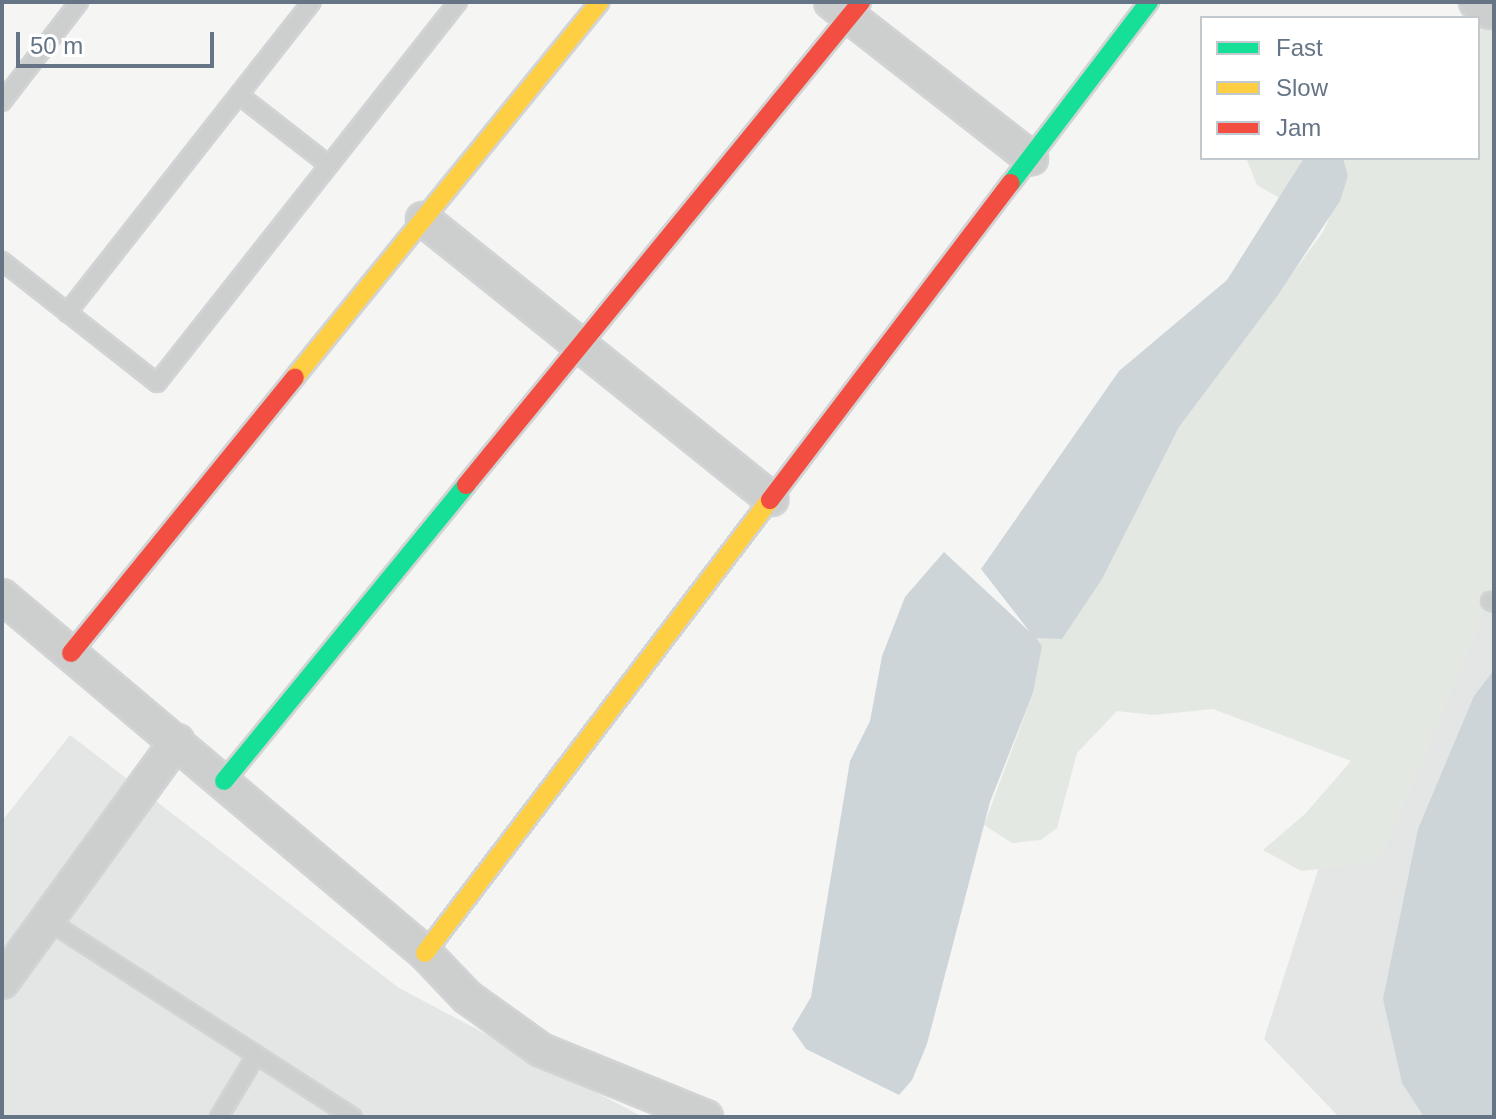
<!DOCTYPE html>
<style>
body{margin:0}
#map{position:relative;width:1496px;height:1119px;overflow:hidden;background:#f5f5f4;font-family:Helvetica,sans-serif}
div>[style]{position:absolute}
.built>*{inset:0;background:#e4e5e5}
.green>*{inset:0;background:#e4e8e2}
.water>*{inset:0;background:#ced5d9}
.roads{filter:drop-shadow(2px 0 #d2d3d4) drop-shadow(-2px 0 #d2d3d4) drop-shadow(0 2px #d2d3d4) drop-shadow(0 -2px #d2d3d4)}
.lane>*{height:16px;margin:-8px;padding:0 8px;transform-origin:8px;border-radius:8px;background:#cdcfcf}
.street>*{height:32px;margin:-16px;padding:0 16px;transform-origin:16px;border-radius:16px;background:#cdcfcf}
.fast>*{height:18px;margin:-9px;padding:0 9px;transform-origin:9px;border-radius:9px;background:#16e098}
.slow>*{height:18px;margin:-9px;padding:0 9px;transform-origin:9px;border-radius:9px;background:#ffcf43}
.jam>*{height:18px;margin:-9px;padding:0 9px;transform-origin:9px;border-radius:9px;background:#f24e42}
span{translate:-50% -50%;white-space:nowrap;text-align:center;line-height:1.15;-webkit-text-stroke:8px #fff;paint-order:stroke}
.frame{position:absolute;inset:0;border:4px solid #657585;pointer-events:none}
.legend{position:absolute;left:1200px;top:16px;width:280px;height:144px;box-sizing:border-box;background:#fff;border:2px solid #c1c8ce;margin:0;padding:10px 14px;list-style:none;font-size:24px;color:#657585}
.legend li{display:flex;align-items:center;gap:16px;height:40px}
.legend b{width:40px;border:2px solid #c1c8ce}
.scale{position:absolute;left:16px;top:32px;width:198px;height:36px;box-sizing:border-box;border:4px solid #657585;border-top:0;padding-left:10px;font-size:24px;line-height:28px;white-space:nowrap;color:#657585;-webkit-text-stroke:6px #fff;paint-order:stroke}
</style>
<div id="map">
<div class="built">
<i style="clip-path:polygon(1494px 535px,1494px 1117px,1339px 1117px,1264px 1039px,1318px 870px,1404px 697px)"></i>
<i style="clip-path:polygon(70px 735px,399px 988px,643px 1117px,2px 1117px,2px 821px)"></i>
</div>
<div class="green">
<i style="clip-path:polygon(1476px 5px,1494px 15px,1494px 591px,1384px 853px,1368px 864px,1301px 871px,1263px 850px,1306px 813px,1351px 761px,1213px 709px,1153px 715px,1117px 711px,1077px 753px,1057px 828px,1041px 840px,1012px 843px,984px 825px,1033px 693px,1035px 638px,1062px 638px,1079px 611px,1179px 427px,1323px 232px,1348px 176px,1343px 158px,1478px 158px,1478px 18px,1460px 18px)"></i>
<i style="clip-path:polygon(1246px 158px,1304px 158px,1281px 199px,1257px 185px)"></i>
</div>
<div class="water">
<i style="clip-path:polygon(1304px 158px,1343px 158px,1348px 176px,1340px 201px,1278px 295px,1179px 427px,1102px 579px,1062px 639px,1036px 638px,1042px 646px,1033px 693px,990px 802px,927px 1044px,912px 1080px,899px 1095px,806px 1049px,792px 1029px,811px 997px,850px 761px,870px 721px,882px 656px,905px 597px,944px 552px,1030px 632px,981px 569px,1119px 371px,1227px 280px)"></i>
<i style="clip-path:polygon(1494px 670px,1494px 1117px,1424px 1117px,1402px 1083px,1383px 999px,1418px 829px,1474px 696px)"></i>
</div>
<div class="roads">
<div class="lane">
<i style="left:239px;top:95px;width:114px;rotate:37.9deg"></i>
<i style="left:2px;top:102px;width:126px;rotate:-52.4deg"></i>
<i style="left:2px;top:261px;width:197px;rotate:38.2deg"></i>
<i style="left:157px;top:383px;width:486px;rotate:-51.7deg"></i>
<i style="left:67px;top:313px;width:396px;rotate:-51.8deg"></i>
<i style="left:1490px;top:601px;width:4px;rotate:27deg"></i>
<i style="left:47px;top:920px;width:364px;rotate:32.8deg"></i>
<i style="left:219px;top:1117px;width:70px;rotate:-59deg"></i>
</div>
<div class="street">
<i style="left:831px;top:2px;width:254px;rotate:38deg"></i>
<i style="left:1476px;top:2px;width:17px;rotate:36deg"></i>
<i style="left:423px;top:219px;width:447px;rotate:38.8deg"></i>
<i style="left:2px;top:596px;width:554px;rotate:40.16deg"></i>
<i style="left:425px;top:953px;width:61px;rotate:46.3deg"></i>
<i style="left:467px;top:997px;width:91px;rotate:35.6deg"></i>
<i style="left:541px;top:1050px;width:178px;rotate:22.1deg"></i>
<i style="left:2px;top:982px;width:298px;rotate:-54deg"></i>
</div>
<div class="fast">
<i style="left:1011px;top:183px;width:228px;rotate:-52.7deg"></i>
<i style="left:224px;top:781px;width:382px;rotate:-50.7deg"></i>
</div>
<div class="slow">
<i style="left:295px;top:377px;width:483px;rotate:-50.9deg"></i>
<i style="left:425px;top:953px;width:569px;rotate:-52.71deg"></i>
</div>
<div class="jam">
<i style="left:466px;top:485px;width:624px;rotate:-50.72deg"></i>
<i style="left:770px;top:500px;width:398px;rotate:-52.8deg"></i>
<i style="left:71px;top:653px;width:355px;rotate:-50.9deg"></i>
</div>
</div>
<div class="frame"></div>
<ul class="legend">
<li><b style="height:10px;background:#16e098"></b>Fast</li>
<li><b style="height:10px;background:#ffcf43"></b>Slow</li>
<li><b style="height:10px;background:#f24e42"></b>Jam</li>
</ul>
<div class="scale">50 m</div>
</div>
